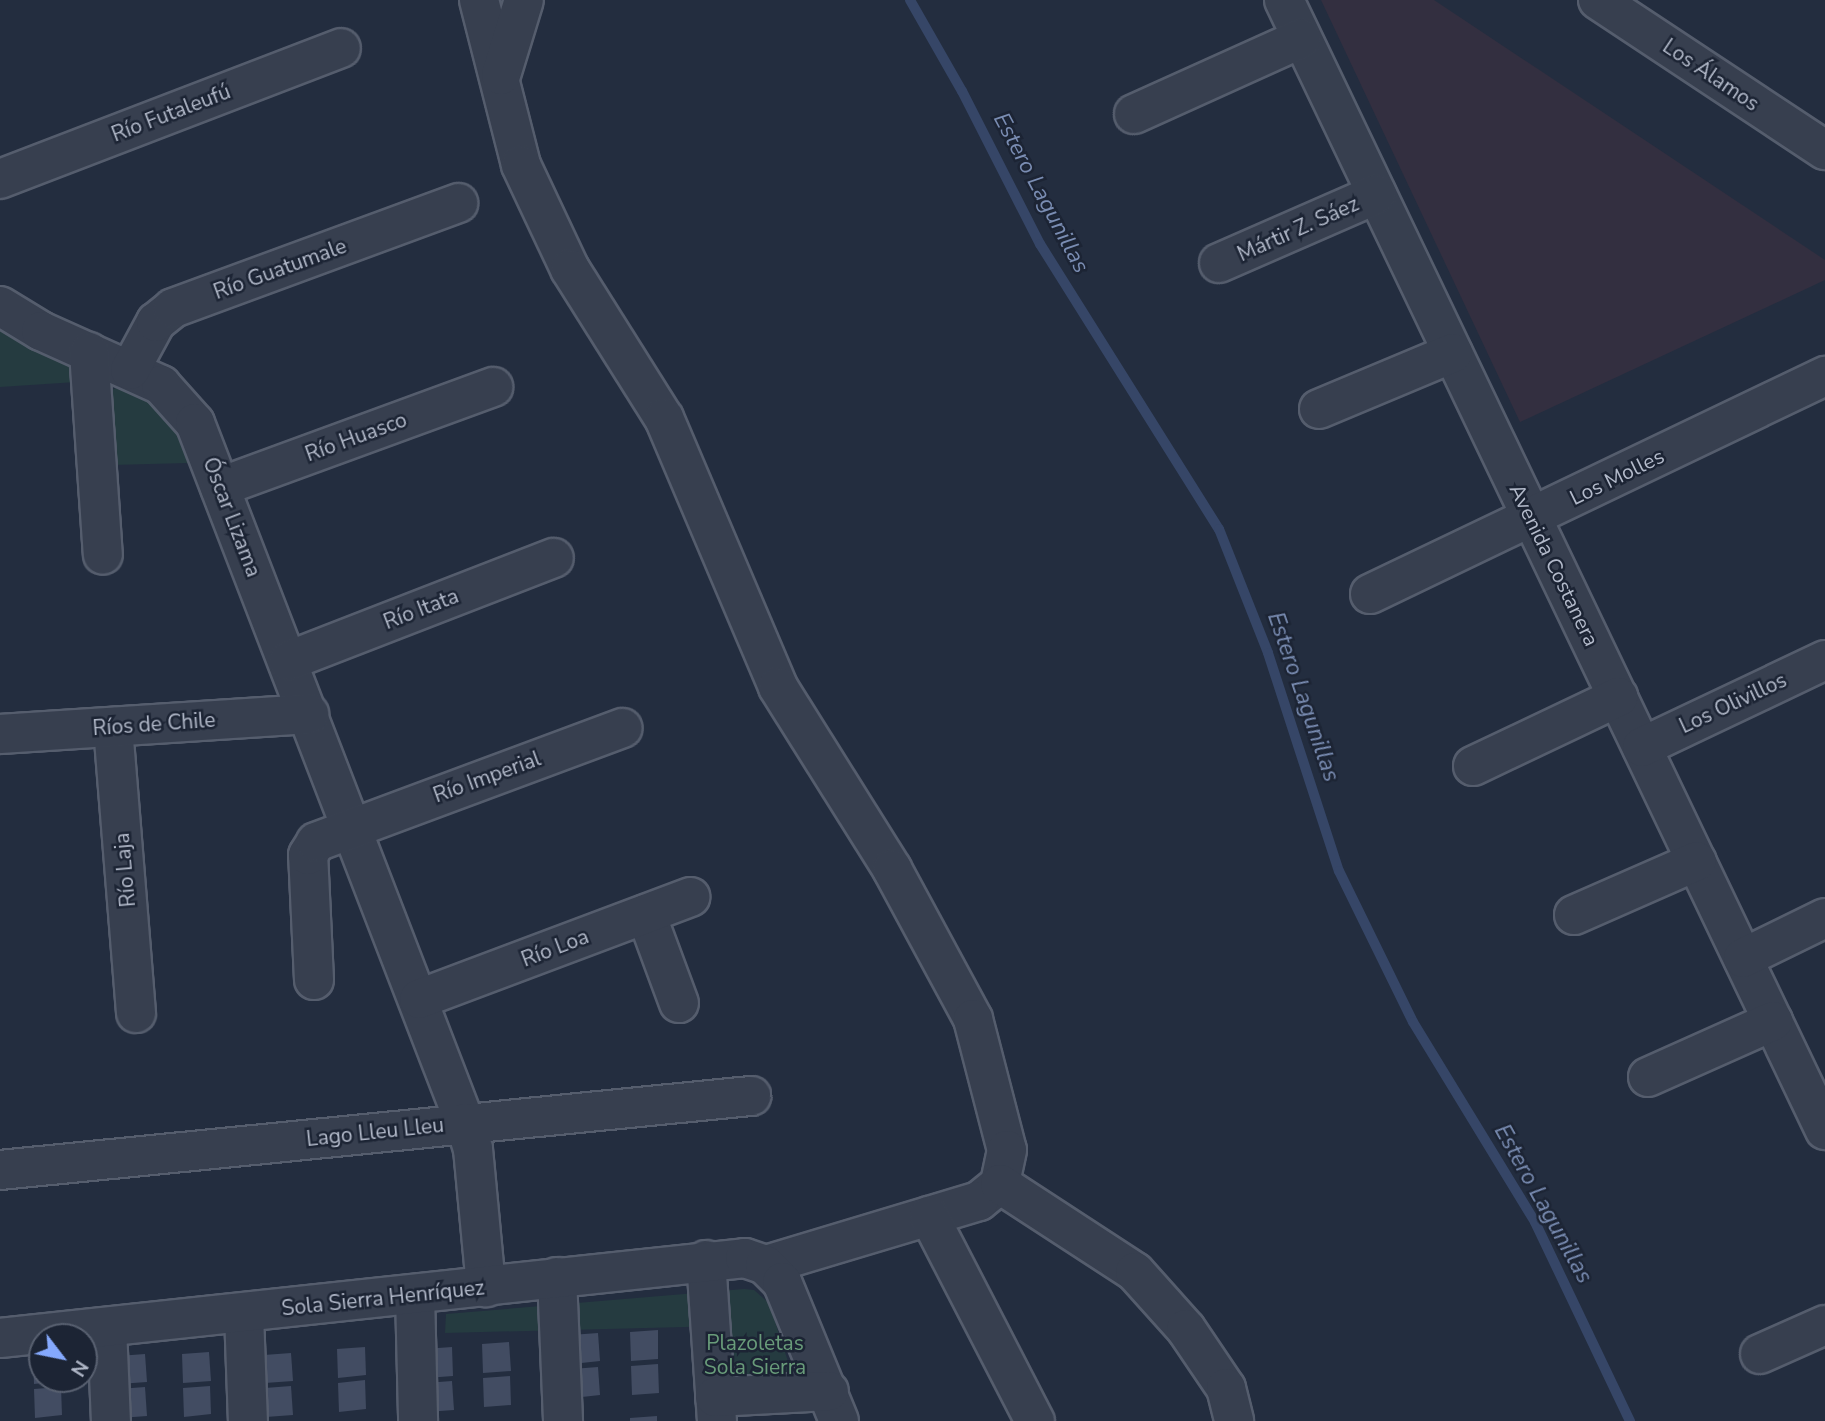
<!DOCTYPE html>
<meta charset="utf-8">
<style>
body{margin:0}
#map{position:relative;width:1825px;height:1421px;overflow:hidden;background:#232d3f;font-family:"Nunito Sans",sans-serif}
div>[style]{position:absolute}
.medical>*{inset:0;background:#332f40}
.green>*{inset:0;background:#253b40}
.stream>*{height:10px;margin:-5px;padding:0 5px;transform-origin:5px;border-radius:5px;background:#364667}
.building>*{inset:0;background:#424c62}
.roads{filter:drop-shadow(2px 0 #555d6d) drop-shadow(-2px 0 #555d6d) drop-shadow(0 2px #555d6d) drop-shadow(0 -2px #555d6d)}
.street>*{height:38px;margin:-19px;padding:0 19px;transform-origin:19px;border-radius:19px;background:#373f4f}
span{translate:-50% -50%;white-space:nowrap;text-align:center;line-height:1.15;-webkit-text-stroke:5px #1c2434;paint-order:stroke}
.street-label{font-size:21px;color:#b3baca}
.park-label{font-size:21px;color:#699c7a}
.water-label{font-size:23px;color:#7a8db3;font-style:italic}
.north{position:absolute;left:28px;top:1323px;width:70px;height:70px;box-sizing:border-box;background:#1c2434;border:2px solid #586070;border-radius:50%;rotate:122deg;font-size:19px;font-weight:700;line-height:28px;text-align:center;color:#b3baca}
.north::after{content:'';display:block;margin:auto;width:24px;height:32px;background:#85a9fd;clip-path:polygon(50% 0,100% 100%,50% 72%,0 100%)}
</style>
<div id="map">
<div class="medical">
<i style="clip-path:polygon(1321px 0,1434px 0,1825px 260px,1825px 280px,1520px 422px)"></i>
</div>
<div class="green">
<i style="clip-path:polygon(0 327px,68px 358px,76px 382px,0 387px)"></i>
<i style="clip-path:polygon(118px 387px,150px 398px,179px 428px,188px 463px,112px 465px,106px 393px)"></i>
<i style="clip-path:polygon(744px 1289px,754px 1290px,769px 1303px,794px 1380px,727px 1379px,724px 1326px,445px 1333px,446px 1314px)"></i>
</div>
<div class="stream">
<i style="left:910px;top:0;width:105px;rotate:60.3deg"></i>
<i style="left:962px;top:91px;width:172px;rotate:63deg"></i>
<i style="left:1040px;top:244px;width:337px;rotate:57.9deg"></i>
<i style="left:1219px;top:529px;width:133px;rotate:68.4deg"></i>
<i style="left:1268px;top:653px;width:229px;rotate:72deg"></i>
<i style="left:1339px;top:871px;width:168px;rotate:63.9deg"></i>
<i style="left:1413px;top:1022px;width:234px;rotate:58.6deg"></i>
<i style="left:1535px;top:1222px;width:221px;rotate:64.5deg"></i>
</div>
<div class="building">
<i style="clip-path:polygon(658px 1330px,658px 1359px,631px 1361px,630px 1332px)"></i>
<i style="clip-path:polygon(598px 1333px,600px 1361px,572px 1364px,571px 1335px)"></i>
<i style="clip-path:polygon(509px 1342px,511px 1371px,483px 1373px,482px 1344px)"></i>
<i style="clip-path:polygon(365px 1347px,366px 1375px,338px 1378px,337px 1349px)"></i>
<i style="clip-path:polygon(452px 1347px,453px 1376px,426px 1378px,424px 1349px)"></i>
<i style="clip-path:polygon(209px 1352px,211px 1381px,183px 1383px,182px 1354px)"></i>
<i style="clip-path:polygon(291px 1353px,293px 1381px,265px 1383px,264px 1355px)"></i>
<i style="clip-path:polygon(42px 1354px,42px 1379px,62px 1381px,34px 1384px,33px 1355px)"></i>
<i style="clip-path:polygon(145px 1354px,147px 1382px,119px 1384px,118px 1356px)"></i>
<i style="clip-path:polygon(658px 1364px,659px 1393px,632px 1395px,631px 1366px)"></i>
<i style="clip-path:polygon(598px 1367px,600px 1395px,573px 1398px,572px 1369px)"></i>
<i style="clip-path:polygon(510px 1376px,511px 1405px,484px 1407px,483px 1378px)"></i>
<i style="clip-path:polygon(365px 1380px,366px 1409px,339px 1412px,338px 1383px)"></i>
<i style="clip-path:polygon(452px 1381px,454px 1410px,426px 1412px,425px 1383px)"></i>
<i style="clip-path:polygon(210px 1386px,211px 1414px,184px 1417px,183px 1388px)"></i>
<i style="clip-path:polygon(291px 1386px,293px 1415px,266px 1417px,265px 1388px)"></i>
<i style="clip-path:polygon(61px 1387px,62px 1415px,35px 1418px,34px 1389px)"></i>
<i style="clip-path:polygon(145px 1387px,147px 1416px,120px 1418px,119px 1389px)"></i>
<i style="clip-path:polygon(657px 1416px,657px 1421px,630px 1421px,630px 1418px)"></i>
</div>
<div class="roads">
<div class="street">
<i style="left:479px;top:0;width:170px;rotate:75.7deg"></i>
<i style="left:521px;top:165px;width:115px;rotate:64.8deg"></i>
<i style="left:570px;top:269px;width:176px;rotate:57.8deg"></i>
<i style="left:664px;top:418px;width:292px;rotate:67deg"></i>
<i style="left:778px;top:687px;width:215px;rotate:57.9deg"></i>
<i style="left:892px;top:869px;width:170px;rotate:61.6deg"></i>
<i style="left:973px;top:1019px;width:135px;rotate:75.5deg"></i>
<i style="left:1007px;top:1150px;width:35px;rotate:102deg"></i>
<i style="left:1000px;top:1184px;width:27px;rotate:141deg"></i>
<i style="left:979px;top:1201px;width:223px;rotate:163.3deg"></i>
<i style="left:1284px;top:0;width:1253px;rotate:64.42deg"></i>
<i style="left:1598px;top:0;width:272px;rotate:33.5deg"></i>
<i style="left:501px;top:75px;width:78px;rotate:-73deg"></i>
<i style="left:1134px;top:114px;width:184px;rotate:-24.3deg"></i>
<i style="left:0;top:179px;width:365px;rotate:-21deg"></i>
<i style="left:1219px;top:263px;width:172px;rotate:-23.6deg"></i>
<i style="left:0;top:306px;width:48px;rotate:31.4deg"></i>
<i style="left:41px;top:331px;width:132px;rotate:24.2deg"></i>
<i style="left:161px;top:385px;width:51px;rotate:48.2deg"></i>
<i style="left:195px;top:423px;width:750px;rotate:68.91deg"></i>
<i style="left:465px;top:1123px;width:27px;rotate:73deg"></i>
<i style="left:473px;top:1149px;width:139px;rotate:84.6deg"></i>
<i style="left:89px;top:352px;width:203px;rotate:86.1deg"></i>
<i style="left:130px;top:370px;width:55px;rotate:-61.6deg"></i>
<i style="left:156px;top:322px;width:22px;rotate:-39deg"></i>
<i style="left:173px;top:308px;width:304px;rotate:-20.2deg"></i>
<i style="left:1319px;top:409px;width:145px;rotate:-22.7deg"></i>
<i style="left:220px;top:487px;width:291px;rotate:-20.1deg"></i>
<i style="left:1370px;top:594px;width:505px;rotate:-25.6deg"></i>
<i style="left:288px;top:661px;width:285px;rotate:-21.2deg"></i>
<i style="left:113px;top:727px;width:287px;rotate:85.4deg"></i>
<i style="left:0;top:734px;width:310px;rotate:-3.7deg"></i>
<i style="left:1642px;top:747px;width:203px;rotate:-25.4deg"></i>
<i style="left:1473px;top:766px;width:161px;rotate:-25.4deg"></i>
<i style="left:646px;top:914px;width:95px;rotate:69.7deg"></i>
<i style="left:1574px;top:915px;width:134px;rotate:-23.7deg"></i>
<i style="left:1743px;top:958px;width:91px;rotate:-26deg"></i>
<i style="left:314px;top:980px;width:125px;rotate:-92.7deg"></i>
<i style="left:308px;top:855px;width:15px;rotate:-58deg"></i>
<i style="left:316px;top:842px;width:327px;rotate:-20.4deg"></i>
<i style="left:419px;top:999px;width:290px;rotate:-20.6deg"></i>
<i style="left:1648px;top:1077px;width:137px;rotate:-24.1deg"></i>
<i style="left:0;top:1170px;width:755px;rotate:-5.63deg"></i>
<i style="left:1000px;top:1184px;width:161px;rotate:33.1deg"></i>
<i style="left:1135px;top:1272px;width:76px;rotate:48.2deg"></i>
<i style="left:1186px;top:1329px;width:71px;rotate:55.9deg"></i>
<i style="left:1226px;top:1388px;width:34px;rotate:76deg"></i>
<i style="left:929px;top:1216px;width:231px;rotate:62.7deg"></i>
<i style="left:706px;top:1260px;width:161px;rotate:86.1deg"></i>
<i style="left:557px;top:1277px;width:144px;rotate:87.6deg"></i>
<i style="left:415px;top:1294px;width:127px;rotate:88.6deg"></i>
<i style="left:244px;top:1314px;width:107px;rotate:87.9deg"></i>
<i style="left:107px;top:1327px;width:94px;rotate:87.6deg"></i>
<i style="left:0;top:1338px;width:749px;rotate:-6.13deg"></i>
<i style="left:745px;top:1258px;width:21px;rotate:19deg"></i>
<i style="left:765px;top:1265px;width:24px;rotate:45deg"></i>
<i style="left:782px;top:1282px;width:150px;rotate:67.7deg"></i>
<i style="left:1760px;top:1354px;width:71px;rotate:-24deg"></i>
<i style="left:715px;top:1397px;width:114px;rotate:-3deg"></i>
</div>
</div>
<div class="street-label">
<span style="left:1711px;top:75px;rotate:34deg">Los Álamos</span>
<span style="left:171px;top:113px;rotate:-21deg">Río Futaleufú</span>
<span style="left:1298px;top:229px;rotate:-24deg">Mártir Z. Sáez</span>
<span style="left:280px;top:269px;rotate:-20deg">Río Guatumale</span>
<span style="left:356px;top:437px;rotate:-20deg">Río Huasco</span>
<span style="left:1617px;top:477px;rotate:-26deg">Los Molles</span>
<span style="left:232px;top:517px;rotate:69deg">Óscar Lizama</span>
<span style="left:1554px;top:565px;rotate:64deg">Avenida Costanera</span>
<span style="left:421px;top:609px;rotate:-21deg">Río Itata</span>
<span style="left:1733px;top:703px;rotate:-25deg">Los Olivillos</span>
<span style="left:154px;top:724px;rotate:-4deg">Ríos de Chile</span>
<span style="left:487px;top:777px;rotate:-20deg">Río Imperial</span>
<span style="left:125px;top:870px;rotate:-95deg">Río Laja</span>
<span style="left:555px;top:948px;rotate:-21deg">Río Loa</span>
<span style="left:375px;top:1132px;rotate:-6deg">Lago Lleu Lleu</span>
<span style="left:383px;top:1298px;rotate:-6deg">Sola Sierra Henríquez</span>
</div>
<div class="park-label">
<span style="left:755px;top:1355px">Plazoletas<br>Sola Sierra</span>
</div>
<div class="water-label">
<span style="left:1041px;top:193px;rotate:62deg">Estero Lagunillas</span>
<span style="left:1303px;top:697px;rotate:71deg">Estero Lagunillas</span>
<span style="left:1543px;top:1204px;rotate:61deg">Estero Lagunillas</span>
</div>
<div class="north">N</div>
</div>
